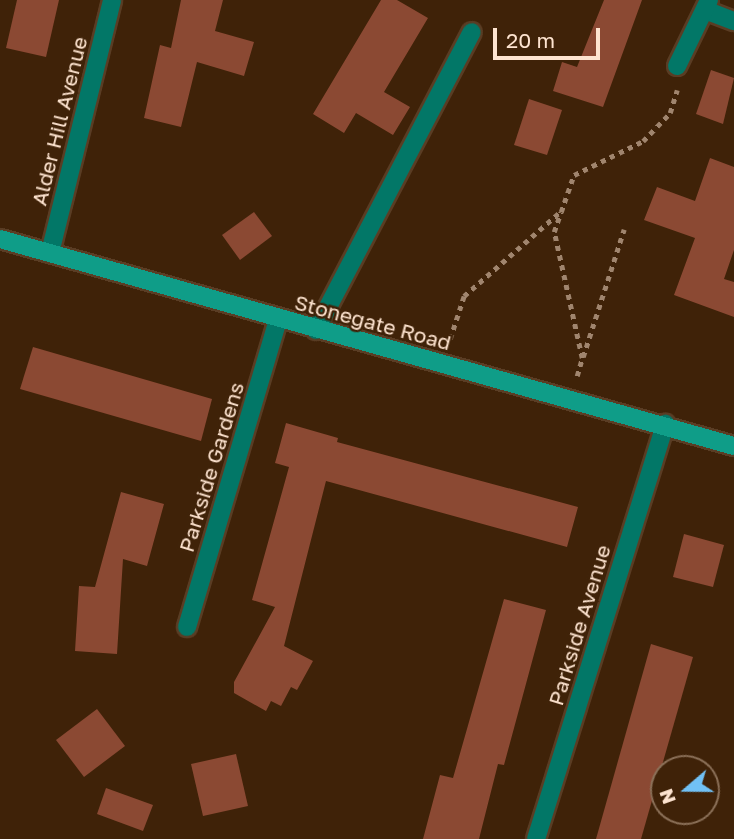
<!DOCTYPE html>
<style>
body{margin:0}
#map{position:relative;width:734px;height:839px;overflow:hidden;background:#3f2208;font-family:"Golos Text",sans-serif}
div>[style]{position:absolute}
.building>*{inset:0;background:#8b4933}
.path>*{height:4.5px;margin-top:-2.25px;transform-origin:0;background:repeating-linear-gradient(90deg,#a0856e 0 5px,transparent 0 10px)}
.roads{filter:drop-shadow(2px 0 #5a3d24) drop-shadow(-2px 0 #5a3d24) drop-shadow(0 2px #5a3d24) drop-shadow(0 -2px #5a3d24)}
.service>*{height:18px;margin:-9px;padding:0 9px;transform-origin:9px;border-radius:9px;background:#027767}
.minor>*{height:18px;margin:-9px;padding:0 9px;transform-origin:9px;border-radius:9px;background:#027767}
.secondary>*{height:18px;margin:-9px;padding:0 9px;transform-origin:9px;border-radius:9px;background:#0f9d88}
span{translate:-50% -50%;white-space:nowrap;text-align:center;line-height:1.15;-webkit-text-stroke:5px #3f2208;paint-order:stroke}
.street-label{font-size:21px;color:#fee4d0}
.north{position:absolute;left:650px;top:755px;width:70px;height:70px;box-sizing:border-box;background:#3f2208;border:2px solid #8b7058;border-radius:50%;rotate:250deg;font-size:19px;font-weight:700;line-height:28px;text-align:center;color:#fee4d0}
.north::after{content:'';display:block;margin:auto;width:24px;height:32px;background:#71c1f5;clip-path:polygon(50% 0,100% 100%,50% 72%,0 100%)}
.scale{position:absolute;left:493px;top:28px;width:107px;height:32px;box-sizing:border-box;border:4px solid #fee4d0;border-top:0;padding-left:9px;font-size:21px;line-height:24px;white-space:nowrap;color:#fee4d0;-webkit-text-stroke:5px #3f2208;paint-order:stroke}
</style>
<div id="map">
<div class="building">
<i style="clip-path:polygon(17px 0,59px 0,46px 57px,6px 48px)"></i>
<i style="clip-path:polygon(181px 0,223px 0,215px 31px,254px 42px,244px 76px,197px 62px,181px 127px,144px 118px,160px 45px,171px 48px)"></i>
<i style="clip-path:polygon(381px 0,397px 0,428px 18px,384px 92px,410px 107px,393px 135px,356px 113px,344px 133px,313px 114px)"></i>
<i style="clip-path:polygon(604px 0,642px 0,603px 107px,553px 91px,562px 62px,577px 67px)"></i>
<i style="clip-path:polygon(711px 70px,734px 78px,723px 124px,696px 114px)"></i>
<i style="clip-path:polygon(529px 99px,562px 110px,547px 155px,514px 145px)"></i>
<i style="clip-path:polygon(710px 158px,734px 167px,734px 250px,724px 279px,734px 282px,734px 317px,674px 295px,695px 238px,644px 220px,657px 187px,695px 201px)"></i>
<i style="clip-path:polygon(254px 212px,272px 236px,240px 260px,222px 235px)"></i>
<i style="clip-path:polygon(33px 347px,212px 399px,201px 441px,20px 389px)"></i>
<i style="clip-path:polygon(286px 423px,338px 438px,337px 442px,578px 507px,567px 547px,326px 481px,284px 646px,313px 661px,297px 690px,291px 687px,281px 706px,271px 701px,266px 711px,234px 693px,234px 682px,275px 607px,252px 600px,289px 467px,275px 463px)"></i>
<i style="clip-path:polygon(121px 492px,164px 504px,147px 566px,123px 559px,117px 654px,75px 651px,79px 586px,95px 587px)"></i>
<i style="clip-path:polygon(684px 534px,724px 545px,713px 587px,673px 577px)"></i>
<i style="clip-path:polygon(504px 599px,546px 610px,504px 765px,498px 764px,479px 839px,423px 839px,440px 775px,453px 778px)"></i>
<i style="clip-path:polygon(651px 644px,693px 657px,641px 839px,596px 839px)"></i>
<i style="clip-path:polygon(97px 709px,125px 746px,84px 777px,56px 740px)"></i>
<i style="clip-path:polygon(236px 754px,248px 806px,203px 816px,191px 764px)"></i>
<i style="clip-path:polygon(106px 788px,153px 805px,143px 831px,97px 814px)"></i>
</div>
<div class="path">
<i style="left:450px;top:339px;width:45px;rotate:-72deg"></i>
<i style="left:464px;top:296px;width:128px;rotate:-41.2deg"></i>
<i style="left:583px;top:357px;width:134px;rotate:-72.2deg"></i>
<i style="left:577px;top:376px;width:19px;rotate:-74deg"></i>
<i style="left:582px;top:358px;width:129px;rotate:-102.5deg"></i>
<i style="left:554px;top:232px;width:21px;rotate:-71deg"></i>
<i style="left:561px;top:212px;width:39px;rotate:-71deg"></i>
<i style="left:574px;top:175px;width:77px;rotate:-26.2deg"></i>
<i style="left:643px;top:141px;width:39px;rotate:-46deg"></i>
<i style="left:670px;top:113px;width:24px;rotate:-73deg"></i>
</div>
<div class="roads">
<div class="service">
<i style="left:316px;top:330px;width:336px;rotate:-62.4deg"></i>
</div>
<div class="minor">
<i style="left:705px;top:10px;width:31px;rotate:21deg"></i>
<i style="left:677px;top:66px;width:73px;rotate:-64.1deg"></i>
<i style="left:50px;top:253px;width:260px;rotate:-76.2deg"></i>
<i style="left:187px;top:627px;width:321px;rotate:-73.5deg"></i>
<i style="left:536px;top:839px;width:435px;rotate:-72.7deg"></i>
</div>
<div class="secondary">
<i style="left:0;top:239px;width:763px;rotate:15.75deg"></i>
</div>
</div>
<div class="street-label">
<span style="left:59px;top:121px;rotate:-76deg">Alder Hill Avenue</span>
<span style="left:373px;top:322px;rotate:15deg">Stonegate Road</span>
<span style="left:211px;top:467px;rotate:-73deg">Parkside Gardens</span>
<span style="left:579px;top:625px;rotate:-73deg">Parkside Avenue</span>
</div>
<div class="north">N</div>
<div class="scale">20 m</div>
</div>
